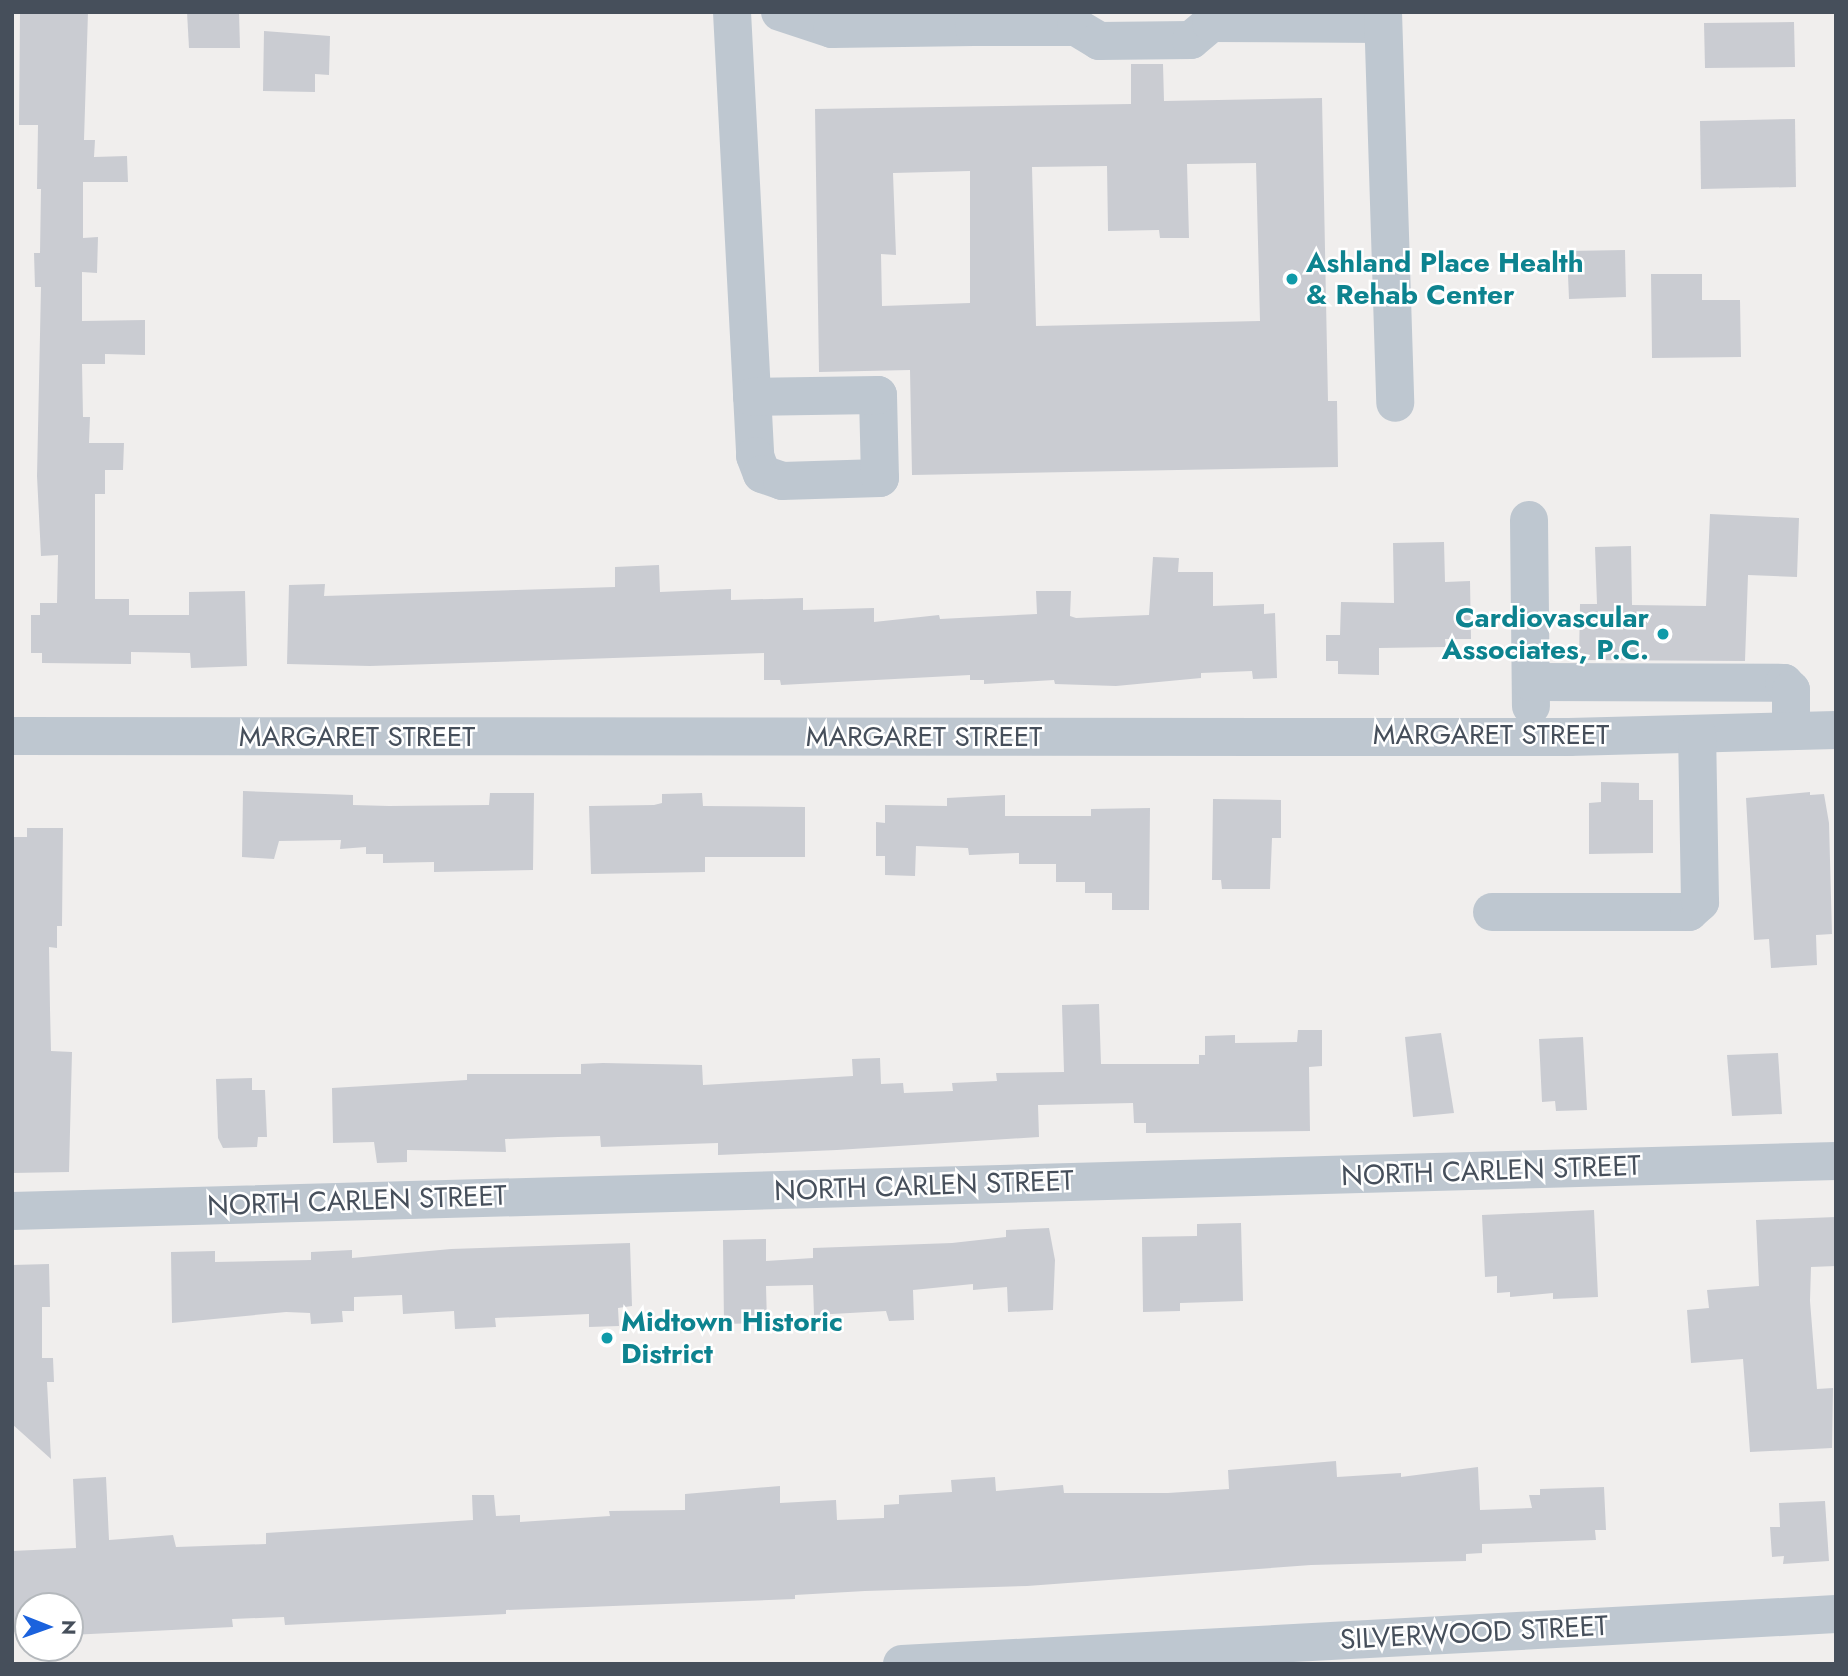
<!DOCTYPE html>
<style>
body{margin:0}
#map{position:relative;width:1848px;height:1676px;overflow:hidden;background:#f0eeed;font-family:Jost,sans-serif}
div>[style]{position:absolute}
.building>*{inset:0;background:#caccd2}
.minor>*{height:38px;margin:-19px;padding:0 19px;transform-origin:19px;border-radius:19px;background:#bec7d0}
.dots>*{width:19px;height:19px;translate:-50% -50%;box-sizing:border-box;border:4px solid #fff;border-radius:50%}
span{translate:-50% -50%;white-space:nowrap;text-align:center;line-height:1.15;-webkit-text-stroke:5px #fff;paint-order:stroke}
.culture-label{font-size:28px;color:#0d838f;font-weight:700}
.left{translate:0 -50%;text-align:left}
.right{translate:-100% -50%;text-align:right}
.street-label{font-size:28px;color:#464f5b}
.frame{position:absolute;inset:0;border:14px solid #464f5b;pointer-events:none}
.north{position:absolute;left:14px;top:1592px;width:70px;height:70px;box-sizing:border-box;background:#fff;border:2px solid #b5b9bd;border-radius:50%;rotate:91deg;font-size:19px;font-weight:700;line-height:28px;text-align:center;color:#464f5b}
.north::after{content:'';display:block;margin:auto;width:24px;height:32px;background:#1b62dd;clip-path:polygon(50% 0,100% 100%,50% 72%,0 100%)}
</style>
<div id="map">
<div class="building">
<i style="clip-path:polygon(20px 12px,88px 12px,84px 140px,95px 140px,94px 157px,127px 156px,128px 182px,83px 182px,83px 238px,98px 237px,97px 273px,82px 272px,82px 321px,145px 320px,145px 355px,105px 354px,105px 364px,82px 364px,83px 417px,90px 417px,89px 443px,124px 443px,123px 470px,105px 470px,105px 494px,95px 494px,95px 599px,129px 599px,129px 615px,189px 615px,189px 592px,245px 591px,247px 666px,191px 668px,190px 653px,131px 652px,131px 664px,42px 663px,42px 653px,31px 653px,31px 615px,40px 615px,40px 603px,57px 603px,58px 555px,41px 556px,37px 476px,41px 287px,35px 287px,34px 253px,40px 253px,41px 189px,37px 189px,38px 125px,19px 125px)"></i>
<i style="clip-path:polygon(187px 12px,239px 12px,240px 48px,189px 48px)"></i>
<i style="clip-path:polygon(1794px 22px,1795px 67px,1705px 68px,1704px 23px)"></i>
<i style="clip-path:polygon(264px 31px,330px 36px,329px 75px,315px 74px,315px 92px,263px 91px)"></i>
<i style="clip-path:polygon(evenodd,1131px 64px,1163px 64px,1164px 101px,1322px 98px,1328px 401px,1337px 401px,1338px 467px,912px 475px,910px 370px,819px 372px,815px 109px,1131px 104px,1131px 64px,1256px 163px,1260px 321px,1036px 326px,1032px 167px,1107px 166px,1108px 231px,1159px 230px,1160px 238px,1189px 238px,1187px 164px,1256px 163px,1131px 64px,970px 171px,970px 303px,882px 306px,881px 254px,896px 255px,893px 173px,970px 171px)"></i>
<i style="clip-path:polygon(1795px 119px,1796px 187px,1701px 189px,1700px 121px)"></i>
<i style="clip-path:polygon(1625px 250px,1626px 297px,1569px 299px,1567px 251px)"></i>
<i style="clip-path:polygon(1651px 274px,1702px 274px,1702px 300px,1740px 300px,1741px 357px,1652px 358px)"></i>
<i style="clip-path:polygon(1710px 514px,1799px 518px,1797px 577px,1748px 575px,1745px 661px,1579px 660px,1580px 604px,1597px 604px,1595px 547px,1631px 546px,1632px 605px,1706px 606px)"></i>
<i style="clip-path:polygon(1444px 542px,1445px 582px,1470px 581px,1471px 639px,1445px 639px,1446px 647px,1379px 648px,1379px 675px,1338px 674px,1338px 661px,1326px 661px,1326px 635px,1340px 635px,1341px 602px,1394px 603px,1393px 543px)"></i>
<i style="clip-path:polygon(1153px 557px,1179px 558px,1178px 572px,1213px 572px,1213px 606px,1264px 604px,1264px 614px,1275px 613px,1277px 678px,1253px 679px,1252px 671px,1201px 673px,1201px 678px,1116px 686px,1055px 684px,1054px 680px,984px 684px,984px 680px,970px 680px,970px 675px,781px 685px,780px 680px,764px 680px,764px 653px,370px 666px,287px 664px,289px 585px,325px 584px,324px 596px,615px 587px,615px 567px,659px 565px,660px 592px,731px 589px,731px 600px,803px 598px,803px 610px,874px 608px,874px 622px,939px 615px,940px 619px,1037px 614px,1036px 591px,1071px 591px,1070px 616px,1076px 618px,1149px 615px)"></i>
<i style="clip-path:polygon(1601px 782px,1639px 783px,1639px 800px,1653px 800px,1653px 853px,1589px 854px,1589px 803px,1601px 802px)"></i>
<i style="clip-path:polygon(243px 791px,353px 795px,353px 805px,389px 806px,489px 805px,490px 793px,534px 793px,533px 870px,434px 872px,434px 862px,383px 863px,383px 854px,366px 854px,366px 847px,340px 849px,341px 840px,279px 841px,274px 859px,242px 857px)"></i>
<i style="clip-path:polygon(1810px 792px,1810px 795px,1824px 794px,1829px 823px,1832px 934px,1816px 935px,1817px 965px,1771px 968px,1769px 939px,1754px 940px,1746px 798px)"></i>
<i style="clip-path:polygon(702px 793px,703px 806px,805px 807px,805px 857px,705px 857px,705px 872px,591px 874px,589px 806px,654px 805px,662px 803px,662px 794px)"></i>
<i style="clip-path:polygon(1005px 795px,1005px 816px,1091px 816px,1091px 809px,1150px 808px,1149px 910px,1112px 910px,1112px 893px,1085px 893px,1085px 882px,1056px 882px,1056px 864px,1019px 864px,1019px 853px,969px 855px,968px 848px,916px 846px,915px 876px,885px 875px,885px 856px,876px 856px,876px 822px,885px 823px,885px 805px,947px 806px,947px 798px)"></i>
<i style="clip-path:polygon(1213px 799px,1281px 800px,1281px 838px,1272px 838px,1270px 889px,1222px 889px,1221px 880px,1212px 880px)"></i>
<i style="clip-path:polygon(27px 828px,63px 828px,62px 926px,57px 926px,57px 948px,49px 947px,50px 1009px,51px 1051px,72px 1052px,69px 1172px,12px 1173px,12px 837px,27px 837px)"></i>
<i style="clip-path:polygon(1099px 1004px,1101px 1064px,1199px 1064px,1199px 1055px,1205px 1055px,1205px 1036px,1235px 1035px,1235px 1043px,1297px 1042px,1298px 1030px,1322px 1030px,1322px 1066px,1309px 1067px,1310px 1131px,1146px 1133px,1146px 1123px,1134px 1123px,1133px 1103px,1038px 1105px,1039px 1137px,837px 1150px,718px 1155px,718px 1143px,601px 1147px,600px 1136px,558px 1137px,505px 1139px,506px 1152px,407px 1150px,407px 1162px,377px 1163px,374px 1142px,333px 1143px,332px 1088px,467px 1080px,467px 1074px,581px 1074px,581px 1064px,603px 1063px,702px 1065px,703px 1085px,853px 1076px,852px 1059px,880px 1058px,881px 1084px,903px 1083px,904px 1093px,953px 1091px,952px 1083px,997px 1081px,996px 1073px,1064px 1072px,1062px 1005px)"></i>
<i style="clip-path:polygon(1441px 1033px,1454px 1113px,1413px 1117px,1405px 1037px)"></i>
<i style="clip-path:polygon(1583px 1037px,1587px 1110px,1556px 1111px,1555px 1101px,1542px 1102px,1539px 1039px)"></i>
<i style="clip-path:polygon(1778px 1053px,1782px 1114px,1732px 1116px,1727px 1055px)"></i>
<i style="clip-path:polygon(252px 1078px,252px 1090px,265px 1090px,267px 1137px,258px 1137px,257px 1147px,223px 1148px,218px 1138px,216px 1079px)"></i>
<i style="clip-path:polygon(1594px 1210px,1598px 1297px,1553px 1299px,1553px 1293px,1510px 1297px,1510px 1292px,1497px 1293px,1497px 1276px,1485px 1277px,1482px 1215px)"></i>
<i style="clip-path:polygon(1836px 1217px,1836px 1266px,1811px 1267px,1810px 1301px,1817px 1389px,1833px 1388px,1832px 1448px,1750px 1452px,1743px 1359px,1691px 1363px,1687px 1310px,1709px 1308px,1707px 1290px,1759px 1286px,1756px 1220px)"></i>
<i style="clip-path:polygon(1241px 1223px,1243px 1301px,1180px 1303px,1180px 1311px,1143px 1312px,1142px 1237px,1197px 1236px,1197px 1224px)"></i>
<i style="clip-path:polygon(1049px 1228px,1055px 1260px,1053px 1310px,1008px 1312px,1007px 1287px,973px 1290px,973px 1284px,913px 1290px,914px 1320px,889px 1321px,886px 1311px,814px 1315px,813px 1285px,766px 1286px,767px 1323px,724px 1324px,723px 1240px,766px 1239px,766px 1261px,813px 1258px,813px 1248px,952px 1243px,1006px 1237px,1006px 1230px)"></i>
<i style="clip-path:polygon(630px 1243px,632px 1306px,618px 1308px,619px 1326px,589px 1327px,589px 1314px,495px 1318px,496px 1327px,455px 1329px,454px 1311px,403px 1314px,402px 1295px,354px 1297px,354px 1311px,342px 1311px,343px 1322px,311px 1324px,310px 1313px,286px 1312px,172px 1323px,171px 1252px,215px 1251px,215px 1262px,311px 1260px,311px 1252px,352px 1250px,352px 1258px,451px 1249px)"></i>
<i style="clip-path:polygon(49px 1264px,50px 1307px,42px 1307px,42px 1358px,53px 1358px,54px 1382px,47px 1382px,51px 1459px,12px 1424px,12px 1265px)"></i>
<i style="clip-path:polygon(1336px 1461px,1337px 1477px,1401px 1473px,1401px 1477px,1478px 1467px,1480px 1510px,1532px 1508px,1529px 1495px,1540px 1495px,1540px 1489px,1604px 1487px,1606px 1530px,1595px 1530px,1596px 1540px,1482px 1544px,1482px 1553px,1466px 1554px,1466px 1561px,1311px 1565px,1027px 1586px,865px 1591px,795px 1595px,795px 1599px,506px 1610px,506px 1614px,285px 1625px,284px 1617px,232px 1619px,233px 1627px,70px 1635px,70px 1606px,28px 1606px,28px 1631px,12px 1632px,12px 1551px,76px 1548px,73px 1479px,106px 1477px,109px 1540px,173px 1535px,176px 1547px,266px 1544px,266px 1533px,473px 1520px,472px 1495px,494px 1495px,496px 1516px,520px 1515px,520px 1522px,610px 1516px,609px 1511px,685px 1510px,685px 1494px,780px 1486px,780px 1503px,836px 1500px,837px 1520px,884px 1518px,884px 1505px,899px 1504px,899px 1495px,952px 1492px,951px 1480px,995px 1477px,996px 1491px,1063px 1485px,1064px 1493px,1168px 1493px,1229px 1489px,1228px 1470px)"></i>
<i style="clip-path:polygon(1825px 1501px,1829px 1561px,1783px 1564px,1784px 1556px,1772px 1557px,1770px 1527px,1780px 1527px,1779px 1503px)"></i>
</div>
<div class="minor">
<i style="left:732px;top:12px;width:445px;rotate:87deg"></i>
<i style="left:755px;top:456px;width:19px;rotate:69deg"></i>
<i style="left:762px;top:474px;width:21px;rotate:19deg"></i>
<i style="left:782px;top:481px;width:98px;rotate:-1.8deg"></i>
<i style="left:880px;top:478px;width:83px;rotate:-91.4deg"></i>
<i style="left:878px;top:395px;width:126px;rotate:179.1deg"></i>
<i style="left:780px;top:12px;width:55px;rotate:18.1deg"></i>
<i style="left:832px;top:29px;width:142px;rotate:-0.8deg"></i>
<i style="left:973px;top:12px;width:15px;rotate:86deg"></i>
<i style="left:974px;top:27px;width:102px"></i>
<i style="left:1076px;top:27px;width:27px;rotate:31deg"></i>
<i style="left:1099px;top:41px;width:92px;rotate:-0.6deg"></i>
<i style="left:1191px;top:40px;width:26px;rotate:-40deg"></i>
<i style="left:1211px;top:23px;width:172px;rotate:0.3deg"></i>
<i style="left:1383px;top:12px;width:391px;rotate:88.2deg"></i>
<i style="left:1529px;top:520px;width:186px;rotate:89.4deg"></i>
<i style="left:1531px;top:682px;width:253px;rotate:0.2deg"></i>
<i style="left:1784px;top:683px;width:10px;rotate:45deg"></i>
<i style="left:1791px;top:690px;width:41px;rotate:90deg"></i>
<i style="left:12px;top:736px;width:1557px;rotate:0.04deg"></i>
<i style="left:1569px;top:737px;width:267px;rotate:-1.5deg"></i>
<i style="left:1492px;top:912px;width:197px"></i>
<i style="left:1689px;top:912px;width:15px;rotate:-42deg"></i>
<i style="left:1700px;top:902px;width:168px;rotate:-91deg"></i>
<i style="left:12px;top:1211px;width:1825px;rotate:-1.57deg"></i>
<i style="left:902px;top:1664px;width:935px;rotate:-3.06deg"></i>
</div>
<div class="dots">
<i style="left:1292px;top:279px;background:#0f9aa8"></i>
<i style="left:1663px;top:634px;background:#0f9aa8"></i>
<i style="left:607px;top:1338px;background:#0f9aa8"></i>
</div>
<div class="culture-label">
<span class="left" style="left:1306px;top:279px">Ashland Place Health<br>&amp; Rehab Center</span>
<span class="right" style="left:1649px;top:634px">Cardiovascular<br>Associates, P.C.</span>
<span class="left" style="left:621px;top:1338px">Midtown Historic<br>District</span>
</div>
<div class="street-label">
<span style="left:1491px;top:735px">MARGARET STREET</span>
<span style="left:357px;top:737px">MARGARET STREET</span>
<span style="left:924px;top:737px">MARGARET STREET</span>
<span style="left:1491px;top:1171px;rotate:-2deg">NORTH CARLEN STREET</span>
<span style="left:924px;top:1186px;rotate:-2deg">NORTH CARLEN STREET</span>
<span style="left:357px;top:1201px;rotate:-2deg">NORTH CARLEN STREET</span>
<span style="left:1474px;top:1633px;rotate:-3deg">SILVERWOOD STREET</span>
</div>
<div class="frame"></div>
<div class="north">N</div>
</div>
